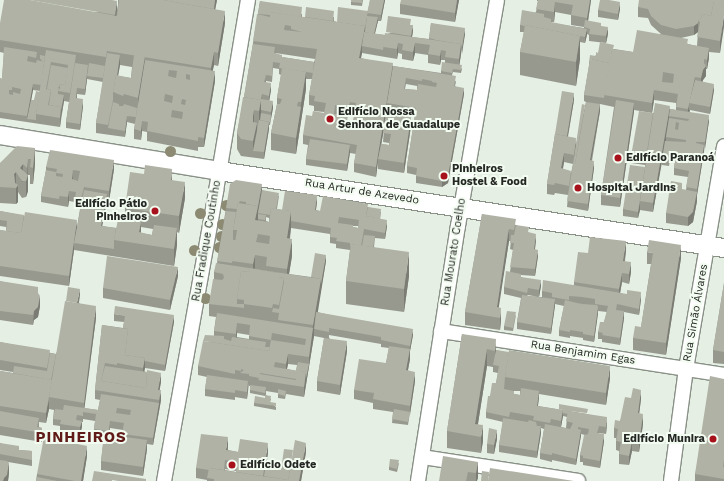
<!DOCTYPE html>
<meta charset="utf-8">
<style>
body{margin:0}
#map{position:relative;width:724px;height:481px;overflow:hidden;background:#e6efe4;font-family:"Work Sans",sans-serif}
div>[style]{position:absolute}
.roads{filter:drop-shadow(1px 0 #899187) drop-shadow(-1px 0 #899187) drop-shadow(0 1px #899187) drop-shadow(0 -1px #899187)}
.minor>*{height:14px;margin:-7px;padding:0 7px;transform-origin:7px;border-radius:7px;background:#fff}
.tertiary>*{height:18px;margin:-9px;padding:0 9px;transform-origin:9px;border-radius:9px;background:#fff}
.trees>*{width:11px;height:11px;margin:-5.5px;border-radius:50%;background:#8c8a72}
.wall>*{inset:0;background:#97998f}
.shaded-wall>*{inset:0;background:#7b7d74}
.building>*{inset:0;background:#b0b2a6}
.dots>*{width:11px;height:11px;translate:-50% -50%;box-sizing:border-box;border:2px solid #f3fcf1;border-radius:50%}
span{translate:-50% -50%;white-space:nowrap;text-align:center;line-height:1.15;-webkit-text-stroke:4px #f3fcf1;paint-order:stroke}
.poi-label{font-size:11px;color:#242723;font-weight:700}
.left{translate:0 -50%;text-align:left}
.right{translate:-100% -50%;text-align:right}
.street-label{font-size:11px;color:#242723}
.district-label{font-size:15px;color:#601b19;font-weight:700;letter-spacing:1px}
</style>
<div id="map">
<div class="roads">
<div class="minor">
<i style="left:441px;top:331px;width:286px;rotate:8.8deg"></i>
<i style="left:422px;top:457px;width:158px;rotate:8.7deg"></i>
<i style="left:164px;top:481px;width:295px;rotate:-79.8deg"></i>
<i style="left:216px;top:191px;width:194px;rotate:-80.5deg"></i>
<i style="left:418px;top:481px;width:258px;rotate:-81.1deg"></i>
<i style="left:458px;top:226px;width:229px;rotate:-80.2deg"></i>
<i style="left:671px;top:481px;width:113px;rotate:-82.4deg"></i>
<i style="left:686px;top:369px;width:226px;rotate:-80.3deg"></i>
</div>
<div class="tertiary">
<i style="left:0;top:135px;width:222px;rotate:9.3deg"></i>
<i style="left:219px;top:171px;width:511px;rotate:8.67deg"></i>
</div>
</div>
<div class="trees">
<i style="left:170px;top:151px"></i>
<i style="left:226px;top:205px"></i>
<i style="left:200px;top:213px"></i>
<i style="left:222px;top:224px"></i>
<i style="left:221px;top:236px"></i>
<i style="left:219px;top:247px"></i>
<i style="left:194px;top:250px"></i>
<i style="left:205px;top:298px"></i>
</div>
<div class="wall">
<i style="clip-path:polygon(evenodd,118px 0,217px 0,215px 9px,225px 23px,218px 66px,214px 65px,212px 71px,215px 81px,204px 147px,198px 147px,198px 151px,147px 141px,147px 132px,142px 131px,141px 140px,134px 139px,134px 129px,135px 124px,127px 122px,125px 137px,96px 133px,96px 123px,103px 82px,87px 79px,85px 95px,77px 94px,77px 98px,83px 106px,80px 130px,66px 128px,66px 122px,69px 102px,64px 101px,60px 127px,0 118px,0 78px,2px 79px,4px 53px,0 52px,0 23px,117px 10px,118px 5px,118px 0,120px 65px,132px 67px,131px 78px,118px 76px,120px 65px,118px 0,33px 90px,40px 91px,34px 100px,31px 100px,33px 90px)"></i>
<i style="clip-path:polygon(351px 0,363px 0,362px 6px,351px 5px)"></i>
<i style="clip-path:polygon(evenodd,370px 0,385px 0,381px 21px,378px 21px,375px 34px,385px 35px,411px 25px,413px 31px,412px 37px,429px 39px,431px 23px,465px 34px,459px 65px,462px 69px,461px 73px,453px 72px,452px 75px,456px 82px,455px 86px,464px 94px,448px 183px,442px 187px,416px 183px,416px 175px,407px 173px,407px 166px,415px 115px,387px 110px,387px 109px,386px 113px,411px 126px,404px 173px,378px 169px,378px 163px,376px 177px,354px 172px,354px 163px,356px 154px,350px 153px,347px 171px,306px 165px,306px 159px,308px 145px,303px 144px,303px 135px,312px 116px,324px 113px,324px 112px,314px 111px,314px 106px,309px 105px,309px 95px,312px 79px,306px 79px,306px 89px,296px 154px,271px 150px,271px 133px,277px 104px,277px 98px,281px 75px,279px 74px,279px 69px,273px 68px,272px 82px,266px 81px,266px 82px,271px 90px,269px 101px,273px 108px,270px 125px,269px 125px,269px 129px,264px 159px,241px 156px,237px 149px,237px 133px,244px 97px,260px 1px,302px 14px,302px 17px,334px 17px,334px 21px,337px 22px,368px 11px,370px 0,275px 53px,315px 59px,314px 62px,282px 57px,275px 53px,370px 0,362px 53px,397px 59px,398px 53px,402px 54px,402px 59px,413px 61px,415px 53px,428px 55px,428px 63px,440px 65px,441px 60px,445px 60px,445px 63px,441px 71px,441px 73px,393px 66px,361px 58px,362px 53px,370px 0,406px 84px,417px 86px,417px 90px,405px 89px,406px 84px,370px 0,350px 111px,355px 112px,353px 122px,348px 121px,335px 114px,349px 117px,350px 111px,370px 0,384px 130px,383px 142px,389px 143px,389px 145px,381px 144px,384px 130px)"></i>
<i style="clip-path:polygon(459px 0,455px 22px,400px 14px,400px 4px)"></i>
<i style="clip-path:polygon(evenodd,537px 0,591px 0,588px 21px,601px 26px,608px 34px,606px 43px,589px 41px,589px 35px,587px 34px,585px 43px,580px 42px,580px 59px,576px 86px,520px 75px,520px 52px,524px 32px,520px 32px,520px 25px,536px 12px,538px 1px,537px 1px,537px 0,555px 12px,571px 15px,571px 25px,584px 27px,584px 28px,551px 23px,551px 22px,554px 22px,555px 12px)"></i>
<i style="clip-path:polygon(evenodd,724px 0,720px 53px,709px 52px,709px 58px,707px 69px,706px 69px,706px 76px,703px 80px,702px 82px,714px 90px,710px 114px,690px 110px,689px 112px,709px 121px,697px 195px,697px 201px,693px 222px,688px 226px,666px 223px,666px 213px,682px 190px,686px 190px,688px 177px,674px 175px,674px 168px,675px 161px,670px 160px,669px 166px,662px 165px,662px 159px,653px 212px,640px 210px,638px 218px,623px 216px,623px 209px,645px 167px,645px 165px,631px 163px,631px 156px,653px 113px,670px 109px,676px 110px,676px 103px,654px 100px,652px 113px,634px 110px,620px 207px,601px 205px,601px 195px,614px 107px,600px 104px,600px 111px,592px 161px,594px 168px,588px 211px,567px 207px,568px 195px,555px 193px,554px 195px,547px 194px,547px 184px,555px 134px,574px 100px,568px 137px,576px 145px,586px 102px,584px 101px,584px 95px,589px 66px,589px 62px,598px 53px,614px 49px,633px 52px,661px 34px,651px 25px,648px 18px,638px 17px,638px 7px,724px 0,698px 32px,697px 46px,688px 44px,681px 38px,694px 35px,698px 32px,724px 0,564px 162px,573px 164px,571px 173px,563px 169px,564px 162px)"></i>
<i style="clip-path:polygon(620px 9px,618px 20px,598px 17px,598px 10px)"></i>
<i style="clip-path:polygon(35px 148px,35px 164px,33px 184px,30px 184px,30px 175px,28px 175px,28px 191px,26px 197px,22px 198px,18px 192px,18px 202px,16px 204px,0 203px,0 163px)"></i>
<i style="clip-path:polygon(evenodd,46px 167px,114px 169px,109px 201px,107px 201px,102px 226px,116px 228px,125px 220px,125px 208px,172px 180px,185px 198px,179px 233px,177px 232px,177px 245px,174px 266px,74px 250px,69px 286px,0 276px,0 230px,6px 231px,6px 227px,0 226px,0 211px,77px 227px,80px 209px,75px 208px,75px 202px,69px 201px,68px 207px,41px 202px,41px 196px,46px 170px,46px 167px,141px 227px,153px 229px,152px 235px,141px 233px,141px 227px)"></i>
<i style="clip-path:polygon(evenodd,262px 190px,279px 196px,277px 209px,282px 210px,317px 202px,316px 210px,320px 211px,368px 207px,381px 212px,380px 219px,387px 226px,385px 239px,375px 238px,374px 247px,409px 276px,404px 312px,346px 304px,346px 281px,350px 250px,336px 248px,336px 244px,330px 243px,330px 234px,291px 228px,290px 239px,292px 256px,289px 274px,311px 277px,326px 261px,317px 312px,413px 335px,410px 351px,410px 359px,408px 370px,415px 381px,408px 425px,392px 423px,393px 412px,373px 409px,373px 403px,354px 399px,354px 390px,386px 363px,389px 348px,381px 347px,381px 344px,329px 335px,329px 338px,347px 351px,340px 395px,317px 391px,317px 381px,324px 338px,314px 336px,304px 397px,286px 394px,285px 399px,278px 398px,278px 393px,266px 391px,266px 395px,271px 399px,270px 402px,276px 407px,276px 410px,254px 406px,254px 403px,265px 398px,265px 396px,250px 393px,250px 386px,249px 386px,249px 384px,247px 399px,235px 397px,235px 400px,205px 396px,205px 389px,207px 377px,198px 375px,198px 366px,214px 336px,214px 331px,216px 317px,209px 316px,209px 304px,214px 279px,214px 272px,217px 263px,226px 208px,262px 190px,266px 217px,269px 218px,269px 222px,266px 221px,266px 217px,262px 190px,353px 226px,358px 226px,358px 228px,353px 227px,353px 226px,262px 190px,237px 333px,249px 335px,249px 339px,237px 337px,237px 333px,262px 190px,288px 364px,297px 365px,296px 371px,287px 369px,288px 364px)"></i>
<i style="clip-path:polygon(evenodd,482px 214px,516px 225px,529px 233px,536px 240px,535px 249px,538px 256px,535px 276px,521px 275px,521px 277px,541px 286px,539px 297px,528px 295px,527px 296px,542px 297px,542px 291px,574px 285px,574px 282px,588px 253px,626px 251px,625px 261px,631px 272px,629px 284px,622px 282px,620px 293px,641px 299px,639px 315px,624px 312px,624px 318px,620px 345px,602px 342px,602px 339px,598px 339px,598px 332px,604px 322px,607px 312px,598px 311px,594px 342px,583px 340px,583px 338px,570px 336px,570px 338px,559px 336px,559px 330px,564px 306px,555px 304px,551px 334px,517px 329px,517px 322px,521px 298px,504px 294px,504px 287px,510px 272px,513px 250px,510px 249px,511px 241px,509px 241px,498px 307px,501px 320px,500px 330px,465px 325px,465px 312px,482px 214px,574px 303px,582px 304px,591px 305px,581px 304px,574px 303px)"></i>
<i style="clip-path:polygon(647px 252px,681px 258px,666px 355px,633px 350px,633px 338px,641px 327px,651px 264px,647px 264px)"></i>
<i style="clip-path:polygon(178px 276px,170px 310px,103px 298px,103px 288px)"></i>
<i style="clip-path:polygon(0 281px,38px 293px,40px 306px,38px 317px,34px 320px,33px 325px,0 320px)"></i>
<i style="clip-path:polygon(724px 283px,724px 364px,713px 363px,713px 350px)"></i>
<i style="clip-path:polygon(evenodd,80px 295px,79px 303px,96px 318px,84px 408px,98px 410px,100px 400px,95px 399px,95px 390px,102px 325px,123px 328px,124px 322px,114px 321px,114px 314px,174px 322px,165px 371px,145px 368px,144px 371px,161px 382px,159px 390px,161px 400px,153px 445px,147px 444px,147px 449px,143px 476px,101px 470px,101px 461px,104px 437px,94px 436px,94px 429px,95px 421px,83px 419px,83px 422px,82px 422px,82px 427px,80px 434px,60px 431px,60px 426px,53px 425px,53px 419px,54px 410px,49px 409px,46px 423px,39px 422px,39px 427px,42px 428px,42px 442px,0 435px,0 371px,13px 373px,13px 372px,0 370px,0 342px,56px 354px,80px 295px,110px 428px,123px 430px,122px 436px,109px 434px,110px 428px)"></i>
<i style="clip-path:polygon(516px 315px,513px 331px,504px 330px,504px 326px)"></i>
<i style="clip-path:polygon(evenodd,462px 334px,496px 350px,610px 378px,606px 405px,539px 394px,538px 406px,587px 414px,607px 423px,606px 434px,599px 433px,598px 433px,604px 441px,600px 468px,583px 465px,583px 462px,580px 462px,580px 455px,585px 435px,581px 434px,576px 465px,552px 460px,552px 462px,540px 459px,540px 453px,544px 429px,541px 428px,541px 433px,537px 458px,499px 452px,499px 445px,503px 422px,486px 418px,486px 412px,490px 396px,496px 383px,498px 373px,493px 372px,493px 367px,487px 366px,478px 424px,483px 441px,481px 453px,447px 448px,447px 431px,462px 334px,514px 391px,520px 391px,520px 395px,514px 394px,514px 391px,462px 334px,563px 416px,567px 417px,566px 428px,561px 427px,563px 416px)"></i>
<i style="clip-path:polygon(724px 379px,724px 481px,695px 481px,695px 474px)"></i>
<i style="clip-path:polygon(631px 398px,641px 399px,639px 414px,643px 424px,639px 452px,632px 451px,629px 465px,619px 464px,619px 451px,616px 450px,616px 438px,614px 438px,614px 428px,620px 421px)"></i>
<i style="clip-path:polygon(497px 439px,494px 454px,487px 453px,487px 444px)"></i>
<i style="clip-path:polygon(0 443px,19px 450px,32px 451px,32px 466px,8px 462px,9px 473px,8px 481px,0 481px)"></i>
<i style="clip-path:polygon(evenodd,228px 447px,228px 450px,238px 452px,268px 453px,266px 468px,281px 470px,306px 452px,301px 481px,207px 481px,207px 480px,196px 478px,196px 468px,228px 447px,225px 469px,236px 471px,236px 472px,225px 470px,225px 469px)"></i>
<i style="clip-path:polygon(87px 456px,83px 481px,36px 481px,37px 474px)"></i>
<i style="clip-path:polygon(478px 462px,477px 481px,439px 481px)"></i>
<i style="clip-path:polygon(399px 463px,397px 472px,389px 470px,389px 467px)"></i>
</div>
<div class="shaded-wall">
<i style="clip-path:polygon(215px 0,217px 0,213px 21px,213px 11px)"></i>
<i style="clip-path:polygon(384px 0,385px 0,381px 21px,381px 15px)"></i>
<i style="clip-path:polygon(457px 0,459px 0,455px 22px,455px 13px)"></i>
<i style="clip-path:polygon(590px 0,591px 0,587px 28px,587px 18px)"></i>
<i style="clip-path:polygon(117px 1px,117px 10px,114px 27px,114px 18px)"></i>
<i style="clip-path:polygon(555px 2px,555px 12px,554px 22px,554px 12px)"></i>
<i style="clip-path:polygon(620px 2px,620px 9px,618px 20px,618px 14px)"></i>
<i style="clip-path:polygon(225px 11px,225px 23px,218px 66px,218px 53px)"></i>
<i style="clip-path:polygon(368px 11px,367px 19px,362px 46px,362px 53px,359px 67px,359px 58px)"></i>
<i style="clip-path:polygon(724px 15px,724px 27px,720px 53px,720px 41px)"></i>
<i style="clip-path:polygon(378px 17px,378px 21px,373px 40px,373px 37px)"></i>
<i style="clip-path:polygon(698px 23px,698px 32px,694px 35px,694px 26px)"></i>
<i style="clip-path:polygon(413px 25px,413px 31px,411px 43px,411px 36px)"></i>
<i style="clip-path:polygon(608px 27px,608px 34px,606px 43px,606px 36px)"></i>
<i style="clip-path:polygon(465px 28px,465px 34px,462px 54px,462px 47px)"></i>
<i style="clip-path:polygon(587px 29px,587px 35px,585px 43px,585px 37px)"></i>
<i style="clip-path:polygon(580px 36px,580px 59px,576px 86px,576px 62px)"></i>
<i style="clip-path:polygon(398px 43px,398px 53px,397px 59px,397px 49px)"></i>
<i style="clip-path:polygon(415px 43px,415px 53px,413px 61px,413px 52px)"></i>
<i style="clip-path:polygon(461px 44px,461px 54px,459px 68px,459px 59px)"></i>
<i style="clip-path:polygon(709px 48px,709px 58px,707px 69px,707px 60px)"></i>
<i style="clip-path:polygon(441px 50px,441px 60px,440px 65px,440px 56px)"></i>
<i style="clip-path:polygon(214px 52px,214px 65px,211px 80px,211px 68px)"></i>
<i style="clip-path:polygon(120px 55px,120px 65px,115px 93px,114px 93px)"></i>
<i style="clip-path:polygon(145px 56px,145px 73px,138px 115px,138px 98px)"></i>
<i style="clip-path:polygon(704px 59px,704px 68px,706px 66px,706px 76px,703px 80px,701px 88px,701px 78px)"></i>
<i style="clip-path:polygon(393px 63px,393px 72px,387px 103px,387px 109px,379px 159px,378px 159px,376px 177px,376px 167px)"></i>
<i style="clip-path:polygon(88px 65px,87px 79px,85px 95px,85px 89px)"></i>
<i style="clip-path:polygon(215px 71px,215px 81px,204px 147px,204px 138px)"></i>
<i style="clip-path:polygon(306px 72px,306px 89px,296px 154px,296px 138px)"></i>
<i style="clip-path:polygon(695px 77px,695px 87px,689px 103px,689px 110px,690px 110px,688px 118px,688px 109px)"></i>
<i style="clip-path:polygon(271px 83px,271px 90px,269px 102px,269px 96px)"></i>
<i style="clip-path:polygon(33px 84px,33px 90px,28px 119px,27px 119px,27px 116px)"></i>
<i style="clip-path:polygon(714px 84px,714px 90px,710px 114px,710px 107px)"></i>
<i style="clip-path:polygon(77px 88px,77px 94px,76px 105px,76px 98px)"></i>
<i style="clip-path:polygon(464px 88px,464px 94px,448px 183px,442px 187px,442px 181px)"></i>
<i style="clip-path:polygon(654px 90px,654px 100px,652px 113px,652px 103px)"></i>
<i style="clip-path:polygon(574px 93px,574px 100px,566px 146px,566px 139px)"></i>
<i style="clip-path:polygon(262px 94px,261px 117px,259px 128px,259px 111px)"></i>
<i style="clip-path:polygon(64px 95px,64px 101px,61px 117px,61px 110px)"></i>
<i style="clip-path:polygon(83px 99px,83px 106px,80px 130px,80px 124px)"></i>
<i style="clip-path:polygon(273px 101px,273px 108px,271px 118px,271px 112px)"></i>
<i style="clip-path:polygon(350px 102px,350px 111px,349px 117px,349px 107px)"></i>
<i style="clip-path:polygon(634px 103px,634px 112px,620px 207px,620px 198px)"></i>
<i style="clip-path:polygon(600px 104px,600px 111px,590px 167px,590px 160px)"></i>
<i style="clip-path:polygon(670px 106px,670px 116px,669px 116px,669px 121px,666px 137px,666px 140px,653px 212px,653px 203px)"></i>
<i style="clip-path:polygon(61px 107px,61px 117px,60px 127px,60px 118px)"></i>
<i style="clip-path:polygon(254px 110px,254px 127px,253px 132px,253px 116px)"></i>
<i style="clip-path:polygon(709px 115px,709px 121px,705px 149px,705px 142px)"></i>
<i style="clip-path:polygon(127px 116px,127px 122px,125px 137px,125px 131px)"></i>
<i style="clip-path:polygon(411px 117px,411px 126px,404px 173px,404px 163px)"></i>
<i style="clip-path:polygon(142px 121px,142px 131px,141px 140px,141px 131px)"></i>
<i style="clip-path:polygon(269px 122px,269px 129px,264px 159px,264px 152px)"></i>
<i style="clip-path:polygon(257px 123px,257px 139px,253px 151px,253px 141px)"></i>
<i style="clip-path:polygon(576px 138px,576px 148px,574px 164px,574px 155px)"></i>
<i style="clip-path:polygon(350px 145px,350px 152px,347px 171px,347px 164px)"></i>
<i style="clip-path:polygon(704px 145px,704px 151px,697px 195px,697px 189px)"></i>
<i style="clip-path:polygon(35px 148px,35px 164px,33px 184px,33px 168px)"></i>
<i style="clip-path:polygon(564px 153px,564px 162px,561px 178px,561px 168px)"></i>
<i style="clip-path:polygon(28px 159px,28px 191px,26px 197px,26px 181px,27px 177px)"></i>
<i style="clip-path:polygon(114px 160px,114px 169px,109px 201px,109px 191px)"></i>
<i style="clip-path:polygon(594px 161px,594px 168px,588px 211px,588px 204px)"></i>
<i style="clip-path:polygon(23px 164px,23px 181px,22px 182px,20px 168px)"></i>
<i style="clip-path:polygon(172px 169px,172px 185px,171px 180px)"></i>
<i style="clip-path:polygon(73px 170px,73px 179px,72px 189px,72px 179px)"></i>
<i style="clip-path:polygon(16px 172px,16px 188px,14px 174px)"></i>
<i style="clip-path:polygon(185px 182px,185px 198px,179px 233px,179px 216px)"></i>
<i style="clip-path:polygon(262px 184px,262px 194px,258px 213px,258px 206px)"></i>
<i style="clip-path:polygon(18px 185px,18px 202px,16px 204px,16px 188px)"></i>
<i style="clip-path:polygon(69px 191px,69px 201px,68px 207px,68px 197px)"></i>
<i style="clip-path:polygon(697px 192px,697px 201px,693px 222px,688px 226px,688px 217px)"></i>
<i style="clip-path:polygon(107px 194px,107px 201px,101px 232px,101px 226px)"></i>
<i style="clip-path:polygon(317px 195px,317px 202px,315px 216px,315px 210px)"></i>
<i style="clip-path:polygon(640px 203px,640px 210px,638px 218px,638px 212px)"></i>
<i style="clip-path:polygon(258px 206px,258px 222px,255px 220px)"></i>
<i style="clip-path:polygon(291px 211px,291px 228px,287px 255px,287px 238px)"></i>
<i style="clip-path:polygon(77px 220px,77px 229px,74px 243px,74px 250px,69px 286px,69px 276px)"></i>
<i style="clip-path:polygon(387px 220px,387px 226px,385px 239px,385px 233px)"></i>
<i style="clip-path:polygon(141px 222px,141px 239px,139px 232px)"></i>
<i style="clip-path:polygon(177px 228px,177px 245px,174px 266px,174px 249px)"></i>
<i style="clip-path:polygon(509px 229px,509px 241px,497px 319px,497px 307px)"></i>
<i style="clip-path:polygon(536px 234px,536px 240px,534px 256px,534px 249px)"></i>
<i style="clip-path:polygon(292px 239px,292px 256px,287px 286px,287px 269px)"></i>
<i style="clip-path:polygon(626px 241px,626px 251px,623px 270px,623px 261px)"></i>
<i style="clip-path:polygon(681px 245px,681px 258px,666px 355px,666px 343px)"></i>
<i style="clip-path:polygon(538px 250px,538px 256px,535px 276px,535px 269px)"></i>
<i style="clip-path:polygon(409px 252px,409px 276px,404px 312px,404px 289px)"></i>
<i style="clip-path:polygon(255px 255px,255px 272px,253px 273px,253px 264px)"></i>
<i style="clip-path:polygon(326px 255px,326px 261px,315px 330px,314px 329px,314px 336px,304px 397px,304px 387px,306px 372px,309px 364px,309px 357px,313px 325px,321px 279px)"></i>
<i style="clip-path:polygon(631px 262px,631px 272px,629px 284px,629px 274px)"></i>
<i style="clip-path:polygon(178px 267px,178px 276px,170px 310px,170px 300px)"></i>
<i style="clip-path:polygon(622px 273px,622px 282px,619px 299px,619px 289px)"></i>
<i style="clip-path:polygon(541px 280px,541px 286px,539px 297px,539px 290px)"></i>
<i style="clip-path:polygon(80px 289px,80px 295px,76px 315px,76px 308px)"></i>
<i style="clip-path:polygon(641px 292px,641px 299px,639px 315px,639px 309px)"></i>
<i style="clip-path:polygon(40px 296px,40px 306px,38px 317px,34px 320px,33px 325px,34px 311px)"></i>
<i style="clip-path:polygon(555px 299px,555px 306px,551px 334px,551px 328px)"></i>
<i style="clip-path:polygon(96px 306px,96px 318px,84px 412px,84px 403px)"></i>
<i style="clip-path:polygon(598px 307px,598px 314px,594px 342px,594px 336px)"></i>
<i style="clip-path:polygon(501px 308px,501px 320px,500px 330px,500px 318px)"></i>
<i style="clip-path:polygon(624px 311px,624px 318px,620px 345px,620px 338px)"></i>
<i style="clip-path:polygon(174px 315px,174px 322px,165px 371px,165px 365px)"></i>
<i style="clip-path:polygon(237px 323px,237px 333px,236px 344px,236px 334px)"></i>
<i style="clip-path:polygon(413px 329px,413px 335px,410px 351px,410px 359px,406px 380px,406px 370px)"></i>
<i style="clip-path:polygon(496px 339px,496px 355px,495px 367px,495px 351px)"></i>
<i style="clip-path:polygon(347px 341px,347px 351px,340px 395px,340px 385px)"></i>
<i style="clip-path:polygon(487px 349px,487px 366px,476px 436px,475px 424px)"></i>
<i style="clip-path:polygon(288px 354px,288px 364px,286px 373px,286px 364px)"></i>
<i style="clip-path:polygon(145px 358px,145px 368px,143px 378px,143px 368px)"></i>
<i style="clip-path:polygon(610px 366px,610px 378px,606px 405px,606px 393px)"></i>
<i style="clip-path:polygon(415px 372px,415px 381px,410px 415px,410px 406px)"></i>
<i style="clip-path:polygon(161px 373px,161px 382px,158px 400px,158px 390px)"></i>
<i style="clip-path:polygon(248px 381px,248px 388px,247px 399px,247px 392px)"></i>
<i style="clip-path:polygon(161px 390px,161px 400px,153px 445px,153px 438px)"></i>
<i style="clip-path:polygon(641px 390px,641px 399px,638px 423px,638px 413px)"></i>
<i style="clip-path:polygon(539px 391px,539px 398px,537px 412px,537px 406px)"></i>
<i style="clip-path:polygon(49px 400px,49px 409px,46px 423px,46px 413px)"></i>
<i style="clip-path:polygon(563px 410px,563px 416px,561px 427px,561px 421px)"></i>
<i style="clip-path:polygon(643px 414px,643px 424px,639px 452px,639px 443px)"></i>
<i style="clip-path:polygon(607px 417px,607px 423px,606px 434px,606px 427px)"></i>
<i style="clip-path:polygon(82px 421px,82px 427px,80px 434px,80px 427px)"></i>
<i style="clip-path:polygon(110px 421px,110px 428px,109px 438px,109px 431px)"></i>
<i style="clip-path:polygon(483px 425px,483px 441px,481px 453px,481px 437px)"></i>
<i style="clip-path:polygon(541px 426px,541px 433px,537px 458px,537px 451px)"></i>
<i style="clip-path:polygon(497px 430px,497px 439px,494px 454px,494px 445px)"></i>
<i style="clip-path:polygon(581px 430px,581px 436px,576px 465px,576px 459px)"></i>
<i style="clip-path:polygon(604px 434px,604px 441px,600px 468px,600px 461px)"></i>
<i style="clip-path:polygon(228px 437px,228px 447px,226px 460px,226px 450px)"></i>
<i style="clip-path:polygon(147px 440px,147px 449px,143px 476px,143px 467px)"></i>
<i style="clip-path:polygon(632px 441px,632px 451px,629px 465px,629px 456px)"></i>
<i style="clip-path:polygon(268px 443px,268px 453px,264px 477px,263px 481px)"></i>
<i style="clip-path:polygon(306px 443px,306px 452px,301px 481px,299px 481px)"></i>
<i style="clip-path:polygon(87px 446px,87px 456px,83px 481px,81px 481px)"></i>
<i style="clip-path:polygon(478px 462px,478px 478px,477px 481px,476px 481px,476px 473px)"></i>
<i style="clip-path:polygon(9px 463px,9px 473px,8px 481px,3px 481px)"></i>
</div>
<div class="building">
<i style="clip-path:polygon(4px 0,30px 0,117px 16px,119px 0,163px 0,225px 11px,218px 53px,214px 52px,211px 68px,107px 51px,106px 57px,0 40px,0 23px)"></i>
<i style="clip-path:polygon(30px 0,112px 0,117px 1px,115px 15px)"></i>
<i style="clip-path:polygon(163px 0,215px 0,214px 9px)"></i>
<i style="clip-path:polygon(351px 0,362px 0,362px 3px,351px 2px)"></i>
<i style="clip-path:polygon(370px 0,384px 0,381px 15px,367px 13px)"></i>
<i style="clip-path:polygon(401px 0,457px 0,455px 13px,400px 4px)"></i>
<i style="clip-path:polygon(538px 0,590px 0,587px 18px,571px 15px,573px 5px,555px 2px,554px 12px,536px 9px)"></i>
<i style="clip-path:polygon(600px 0,609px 0,620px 2px,618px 14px,598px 10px)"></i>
<i style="clip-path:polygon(639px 0,714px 0,711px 16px,702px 14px,701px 18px,698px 21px,698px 23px,694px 26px,676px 29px,661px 25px,651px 16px,648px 9px,638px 7px)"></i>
<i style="clip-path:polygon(714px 0,724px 0,724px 15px,720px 41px,697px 37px,700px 22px,698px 21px,701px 18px,702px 14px,711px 16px)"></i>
<i style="clip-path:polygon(260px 1px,302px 7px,301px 17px,270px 12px,270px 15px,258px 14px)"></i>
<i style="clip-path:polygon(306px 7px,334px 11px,333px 21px,305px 17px)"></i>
<i style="clip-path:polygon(338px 7px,368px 11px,365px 29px,365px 26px,337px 22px)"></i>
<i style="clip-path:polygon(522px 10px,544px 14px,544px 17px,551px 19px,551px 22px,587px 29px,585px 37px,525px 25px,525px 26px,520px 25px)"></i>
<i style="clip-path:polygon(evenodd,270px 12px,365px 26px,359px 58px,393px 63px,376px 167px,354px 163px,357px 145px,303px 135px,306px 115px,312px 116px,313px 111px,324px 113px,326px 103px,314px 101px,315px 96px,309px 95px,317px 49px,253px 41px,257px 14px,270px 17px,270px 12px,285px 25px,291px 26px,291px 29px,302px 32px,284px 30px,285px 25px,270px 12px,350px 102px,356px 103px,353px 122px,347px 121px,348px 116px,334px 114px,335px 105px,349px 107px,350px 102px)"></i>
<i style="clip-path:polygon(367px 16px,378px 17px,374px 34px,365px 32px)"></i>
<i style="clip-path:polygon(388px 16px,411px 19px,410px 25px,413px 25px,411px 36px,386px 32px)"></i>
<i style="clip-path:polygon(585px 20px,601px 23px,601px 26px,608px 27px,606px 36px,589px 34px,590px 29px,584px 27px)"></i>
<i style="clip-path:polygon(431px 23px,465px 28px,462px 47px,461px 44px,436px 40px,429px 38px)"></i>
<i style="clip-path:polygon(525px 25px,580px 36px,576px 62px,520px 52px)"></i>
<i style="clip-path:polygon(evenodd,637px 30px,688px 39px,687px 44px,709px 48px,707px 60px,704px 59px,704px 63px,706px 66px,703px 70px,701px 78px,695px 77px,688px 109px,676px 107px,678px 94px,654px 90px,652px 103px,604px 95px,612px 49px,633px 52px,637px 30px,663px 72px,674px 74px,673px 83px,662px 82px,663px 72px)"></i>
<i style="clip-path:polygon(364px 32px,385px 35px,383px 50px,362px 46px)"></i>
<i style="clip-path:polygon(385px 33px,461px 44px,459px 59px,445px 57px,446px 51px,441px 50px,440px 56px,428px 54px,430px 45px,415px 43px,413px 52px,402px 50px,403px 44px,398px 43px,397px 49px,383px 47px)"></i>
<i style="clip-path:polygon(600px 42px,614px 45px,613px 49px,612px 49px,610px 63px,590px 59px,590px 62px,589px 62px,590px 55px,596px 56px,596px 52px,598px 53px)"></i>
<i style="clip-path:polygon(253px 44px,275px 47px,274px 53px,282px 55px,282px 57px,314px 62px,313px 73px,279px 68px,280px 63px,273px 62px,272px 76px,266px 75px,264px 82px,271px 83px,269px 96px,262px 94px,261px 99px,273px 101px,271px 112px,261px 110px,261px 100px,244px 97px)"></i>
<i style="clip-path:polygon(evenodd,4px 47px,37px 52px,36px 58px,28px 56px,27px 61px,36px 63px,37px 60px,44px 62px,41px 85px,33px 84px,27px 116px,0 112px,0 78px,2px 79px,4px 47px,12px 87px,21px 89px,20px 94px,13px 92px,13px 95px,9px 94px,9px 90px,12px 90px,12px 87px)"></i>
<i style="clip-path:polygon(46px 50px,76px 55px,70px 93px,58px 91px,60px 88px,59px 84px,65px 85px,68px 65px,51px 62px,46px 89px,51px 90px,48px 105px,61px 107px,60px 118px,36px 114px)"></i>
<i style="clip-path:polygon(107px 53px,120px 55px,117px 76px,116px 75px,113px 92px,113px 100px,108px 125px,96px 123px)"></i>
<i style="clip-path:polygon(40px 55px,45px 56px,44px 62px,41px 61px,42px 60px,40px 59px)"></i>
<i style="clip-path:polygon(134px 55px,145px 56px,138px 98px,124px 94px,123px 96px,113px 92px,116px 75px,131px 78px)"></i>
<i style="clip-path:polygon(590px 59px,610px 63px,604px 98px,584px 95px)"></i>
<i style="clip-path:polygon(evenodd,145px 60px,215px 71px,204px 138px,198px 137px,198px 141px,147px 131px,148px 122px,142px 121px,141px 131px,134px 129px,145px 60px,169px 70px,177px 71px,176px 78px,168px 76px,169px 70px,145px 60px,186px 74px,190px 75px,190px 80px,186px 79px,186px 74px,145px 60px,165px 94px,173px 96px,172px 103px,164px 101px,165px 94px,145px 60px,182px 99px,186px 100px,185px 105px,181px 104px,182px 99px,145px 60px,172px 110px,183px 112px,182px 119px,171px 117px,172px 110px)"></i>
<i style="clip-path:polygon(442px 62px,462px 65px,461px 70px,453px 69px,452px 73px,441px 71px)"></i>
<i style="clip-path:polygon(75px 63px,88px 65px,85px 89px,77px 88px,76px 98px,83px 99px,80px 124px,66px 122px)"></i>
<i style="clip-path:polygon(89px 63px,105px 66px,103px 78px,87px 76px)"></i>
<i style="clip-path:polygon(51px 65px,68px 68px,65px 85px,59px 84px,59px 87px,58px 87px,59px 89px,58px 91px,58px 94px,64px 95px,61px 110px,61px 107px,49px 105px,51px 90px,47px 89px)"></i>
<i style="clip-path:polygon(evenodd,393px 66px,456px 76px,454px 86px,464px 88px,448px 176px,442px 181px,416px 176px,417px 168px,407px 166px,416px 108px,387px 103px,393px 66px,406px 78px,422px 81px,422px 79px,432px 81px,432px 82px,437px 83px,436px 87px,418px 84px,417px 90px,404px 89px,406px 78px)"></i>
<i style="clip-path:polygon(282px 68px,306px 72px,301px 102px,298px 102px,297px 106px,301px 107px,296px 138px,271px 133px,277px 104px,280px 104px,282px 99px,277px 98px)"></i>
<i style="clip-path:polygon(695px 80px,714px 84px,710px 107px,689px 103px)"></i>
<i style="clip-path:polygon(36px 91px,40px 92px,36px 114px,36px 120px,27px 119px,31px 100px,34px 100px)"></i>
<i style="clip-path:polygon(562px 91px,574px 93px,567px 136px,555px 134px)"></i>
<i style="clip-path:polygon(243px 97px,261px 100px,259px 111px,254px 110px,253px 116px,253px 122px,257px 123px,253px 141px,241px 139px,237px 133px)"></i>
<i style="clip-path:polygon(616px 100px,634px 103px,620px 198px,601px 195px)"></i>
<i style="clip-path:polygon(113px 102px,119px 104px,119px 106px,123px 106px,124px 104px,137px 108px,136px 117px,127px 116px,125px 131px,108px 128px)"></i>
<i style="clip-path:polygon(586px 102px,600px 104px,590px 160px,594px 161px,588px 204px,567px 201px,573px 164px,575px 164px)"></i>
<i style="clip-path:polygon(655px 103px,670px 106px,653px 203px,640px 201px)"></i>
<i style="clip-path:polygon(582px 104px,585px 105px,575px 164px,573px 164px)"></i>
<i style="clip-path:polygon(evenodd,670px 109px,709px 115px,705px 142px,696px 142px,696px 143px,704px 145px,697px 189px,686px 187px,689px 171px,674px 168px,675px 161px,679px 161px,681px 157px,670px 154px,669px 160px,662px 159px,665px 141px,686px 142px,686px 140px,666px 137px,669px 118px,688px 121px,689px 119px,669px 116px,670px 109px,676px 122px,679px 123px,678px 130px,675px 129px,676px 122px)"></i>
<i style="clip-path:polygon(639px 111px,653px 113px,646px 158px,631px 156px)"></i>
<i style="clip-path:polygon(261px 113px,271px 115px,270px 122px,260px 120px)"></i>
<i style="clip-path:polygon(386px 113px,411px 117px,404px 163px,378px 159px,381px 144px,389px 145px,391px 134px,383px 133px)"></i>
<i style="clip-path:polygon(259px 120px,269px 122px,264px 152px,253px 151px)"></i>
<i style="clip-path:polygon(555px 134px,576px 138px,574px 155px,564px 153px,561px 168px,571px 171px,569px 186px,555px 183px,554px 185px,547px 184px)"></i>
<i style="clip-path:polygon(310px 139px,350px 145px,347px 164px,306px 159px)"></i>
<i style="clip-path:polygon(17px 146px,35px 148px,33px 168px,30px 167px,31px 159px,28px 159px,27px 168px,23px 164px,20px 168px,28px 175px,26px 181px,22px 181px,16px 172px,14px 174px,15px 183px,18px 185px,16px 188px,0 187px,0 163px)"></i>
<i style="clip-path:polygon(evenodd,50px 150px,114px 160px,109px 191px,84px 187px,81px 199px,75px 198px,76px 192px,69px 191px,68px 197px,59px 196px,63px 174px,56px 173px,57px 169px,46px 167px,50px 150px,73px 170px,80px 171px,78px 181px,72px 179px,73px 170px)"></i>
<i style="clip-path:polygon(145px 165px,172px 169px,171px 180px,185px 182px,179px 216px,125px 208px,130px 172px,144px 174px)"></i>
<i style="clip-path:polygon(630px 165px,645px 167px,638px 212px,623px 209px)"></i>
<i style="clip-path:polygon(46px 170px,56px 172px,56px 176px,63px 177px,59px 199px,41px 196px)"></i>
<i style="clip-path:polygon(236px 180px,262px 184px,258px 206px,246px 204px,246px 202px,239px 201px,239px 203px,238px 203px,237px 209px,226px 208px,230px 184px)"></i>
<i style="clip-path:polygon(671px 181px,682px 183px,682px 189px,697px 192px,693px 212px,688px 217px,666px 213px)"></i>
<i style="clip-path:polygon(84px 190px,107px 194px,101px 226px,116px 228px,114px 240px,114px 249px,74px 243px)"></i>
<i style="clip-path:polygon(262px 190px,279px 193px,276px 209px,271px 208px,270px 215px,258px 213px)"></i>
<i style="clip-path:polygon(evenodd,285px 191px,317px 195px,315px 210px,320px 211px,323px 196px,368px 204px,366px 216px,387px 220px,385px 233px,364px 229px,361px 246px,351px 244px,350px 248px,350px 243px,336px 241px,337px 238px,330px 237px,331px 228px,291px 221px,291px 211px,282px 210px,285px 191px,339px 217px,359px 220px,358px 228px,353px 227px,353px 225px,338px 223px,339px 217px)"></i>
<i style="clip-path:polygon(evenodd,238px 203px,258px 206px,255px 220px,269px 222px,271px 208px,291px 211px,287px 238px,292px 239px,287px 269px,266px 266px,267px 257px,255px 255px,253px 264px,232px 261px,237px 230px,233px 230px,238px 203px,258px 234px,270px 236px,269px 244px,256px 242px,258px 234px)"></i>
<i style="clip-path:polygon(368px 207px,381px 209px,380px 219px,366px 216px)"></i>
<i style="clip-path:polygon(0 211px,24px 215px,21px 233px,6px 231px,7px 221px,0 220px)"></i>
<i style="clip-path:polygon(226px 211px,236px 212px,233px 230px,233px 240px,236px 240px,232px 263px,217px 261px)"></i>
<i style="clip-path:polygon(25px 212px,77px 220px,69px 276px,0 266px,0 230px,21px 233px)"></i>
<i style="clip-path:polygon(258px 214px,266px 215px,265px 220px,258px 219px)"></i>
<i style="clip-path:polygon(482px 214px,516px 219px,514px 230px,509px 229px,508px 233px,497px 307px,501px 308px,500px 318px,465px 312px)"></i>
<i style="clip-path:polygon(118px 219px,141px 222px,139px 232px,152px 235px,154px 225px,177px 228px,174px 249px,114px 240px)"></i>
<i style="clip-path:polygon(516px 225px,529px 227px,528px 232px,536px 234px,534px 249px,538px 250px,535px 269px,510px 267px,514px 243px,510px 243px,511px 235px,514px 235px)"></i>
<i style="clip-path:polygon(364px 235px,375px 236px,373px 247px,362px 246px)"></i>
<i style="clip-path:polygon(590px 237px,626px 241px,623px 261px,631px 262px,629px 274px,622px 273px,619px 289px,574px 282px,578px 252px,588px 253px)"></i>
<i style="clip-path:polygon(649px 240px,681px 245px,666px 343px,633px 338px,635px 326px,641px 327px,653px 253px,647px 252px)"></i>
<i style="clip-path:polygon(351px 244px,409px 252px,404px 289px,346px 281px)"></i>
<i style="clip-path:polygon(315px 253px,326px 255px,321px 284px,321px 279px,311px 277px)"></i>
<i style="clip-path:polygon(107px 256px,178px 267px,170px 300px,103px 288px)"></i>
<i style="clip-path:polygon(216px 263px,321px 279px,313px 325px,278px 320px,279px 313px,272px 312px,273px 308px,279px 309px,284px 282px,284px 278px,278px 277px,278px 273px,250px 268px,249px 272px,241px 271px,237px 299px,237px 304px,244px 304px,244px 308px,209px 304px,213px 279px,222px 280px,224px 278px,223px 274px,214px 272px)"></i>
<i style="clip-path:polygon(250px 268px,278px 273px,278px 277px,284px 278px,279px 305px,273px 304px,272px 308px,244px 304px,244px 300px,237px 299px,241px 271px,249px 272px)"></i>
<i style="clip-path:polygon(506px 271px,521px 274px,521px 277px,541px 280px,539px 290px,528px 288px,527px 293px,504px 287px)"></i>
<i style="clip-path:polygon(543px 280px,627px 294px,627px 290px,641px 292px,639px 309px,617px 304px,616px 310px,624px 311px,620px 338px,602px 335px,603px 333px,598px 332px,600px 322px,604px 322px,608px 306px,595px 304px,595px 299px,582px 297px,569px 296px,569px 300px,552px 297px,552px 293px,542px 291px)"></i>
<i style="clip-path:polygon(0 281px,38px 287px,38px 293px,40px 296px,38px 307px,34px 311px,33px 315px,0 311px)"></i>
<i style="clip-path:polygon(724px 283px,724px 352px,713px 350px)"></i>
<i style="clip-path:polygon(68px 287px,80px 289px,77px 303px,66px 301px)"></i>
<i style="clip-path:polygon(522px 295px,555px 299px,551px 328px,517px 322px)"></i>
<i style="clip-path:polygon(565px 300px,581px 304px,597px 305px,598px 307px,594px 336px,583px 334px,583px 332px,570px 330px,570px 332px,559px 330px)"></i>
<i style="clip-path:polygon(65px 301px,96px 306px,84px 403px,49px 397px)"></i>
<i style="clip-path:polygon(115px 306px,174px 315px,165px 365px,145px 361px,145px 358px,125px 355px,128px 329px,123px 328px,125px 316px,114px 314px)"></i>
<i style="clip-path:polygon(507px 311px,516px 312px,513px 328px,504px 326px)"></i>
<i style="clip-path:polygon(316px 312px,413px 329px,410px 346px,381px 340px,381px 337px,329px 328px,329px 332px,314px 329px)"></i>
<i style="clip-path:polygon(evenodd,217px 313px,313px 328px,309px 357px,288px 354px,286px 364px,275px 362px,274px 367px,306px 372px,304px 387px,258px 380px,259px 378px,249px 376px,249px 374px,240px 373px,244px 370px,241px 369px,241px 371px,235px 370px,235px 374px,198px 366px,203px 341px,269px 351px,271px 340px,305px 345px,306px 339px,272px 333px,271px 340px,249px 336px,250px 325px,237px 323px,236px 334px,214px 331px,217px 313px,260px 373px,296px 379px,296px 377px,296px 380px,260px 374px,260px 373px)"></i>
<i style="clip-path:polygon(102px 325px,128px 329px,125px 355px,145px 358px,143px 368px,117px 363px,117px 365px,105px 363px,101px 381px,146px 388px,147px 370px,161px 373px,158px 390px,161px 390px,159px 400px,95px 390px)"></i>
<i style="clip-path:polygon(462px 334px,496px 339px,495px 351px,487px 349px,475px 424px,483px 425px,481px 437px,447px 431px)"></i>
<i style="clip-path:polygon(205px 335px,224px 336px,224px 339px,231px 341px,232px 337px,266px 342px,265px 347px,270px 347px,269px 351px,203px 341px)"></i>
<i style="clip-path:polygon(324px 338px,347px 341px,340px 385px,317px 381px)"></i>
<i style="clip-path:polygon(0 342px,50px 350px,47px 368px,0 360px)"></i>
<i style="clip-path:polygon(389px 346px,410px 349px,406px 370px,415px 372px,410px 406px,373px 399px,374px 393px,354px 390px,359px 359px,386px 363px)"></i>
<i style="clip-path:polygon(496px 350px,509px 352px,505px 377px,504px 389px,514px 391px,514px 394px,520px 395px,521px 388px,539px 391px,537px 406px,563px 410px,561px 421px,551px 419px,550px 423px,533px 420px,534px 416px,510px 412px,509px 417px,486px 412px,488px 396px,490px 396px,492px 383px,496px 383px,498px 371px,499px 366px,493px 365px)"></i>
<i style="clip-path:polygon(509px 350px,610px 366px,606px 393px,505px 377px)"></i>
<i style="clip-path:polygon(50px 353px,56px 354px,51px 380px,13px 373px,14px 366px,47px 371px)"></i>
<i style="clip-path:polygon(298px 362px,309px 364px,306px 378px,306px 372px,296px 371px)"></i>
<i style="clip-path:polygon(105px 366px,147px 372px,146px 388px,101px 381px)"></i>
<i style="clip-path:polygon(0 371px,52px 380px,46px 413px,0 406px)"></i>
<i style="clip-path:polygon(207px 375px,248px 381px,247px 392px,235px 390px,235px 393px,205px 389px)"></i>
<i style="clip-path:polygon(710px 376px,724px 379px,724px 460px,723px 467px,724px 467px,724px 479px,695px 474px)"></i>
<i style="clip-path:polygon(250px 385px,266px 387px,265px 393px,250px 390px)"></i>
<i style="clip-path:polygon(633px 388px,641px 390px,638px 413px,643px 414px,639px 443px,632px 441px,629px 456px,619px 454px,621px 442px,616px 441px,618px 429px,614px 428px,615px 420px,620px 421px,625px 397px,631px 398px)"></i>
<i style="clip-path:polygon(278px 389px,286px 391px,285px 396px,278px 394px)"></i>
<i style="clip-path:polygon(evenodd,101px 394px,159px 403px,153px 438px,122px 434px,124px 423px,110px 421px,109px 431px,94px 429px,96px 414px,83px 412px,83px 416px,77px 415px,76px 420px,82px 421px,80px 427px,60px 424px,61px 420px,53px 419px,55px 409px,63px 410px,64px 405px,98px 410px,101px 394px,117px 408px,131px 410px,130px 415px,116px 413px,117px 408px)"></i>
<i style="clip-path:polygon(265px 395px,271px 396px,270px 402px,276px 403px,276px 406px,254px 403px,255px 396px,265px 398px)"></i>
<i style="clip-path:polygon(559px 404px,588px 409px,587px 413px,568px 411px,568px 414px,563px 413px,563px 410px,559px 409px)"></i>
<i style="clip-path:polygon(394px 409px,410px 412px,408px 422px,392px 419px)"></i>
<i style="clip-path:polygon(0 411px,39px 418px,37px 427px,42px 428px,42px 433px,0 426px)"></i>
<i style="clip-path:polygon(568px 411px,607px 417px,606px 427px,599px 426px,597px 433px,604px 434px,600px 461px,583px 458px,583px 456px,580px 455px,584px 435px,588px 434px,589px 429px,578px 427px,578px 429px,581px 430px,576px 459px,552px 453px,552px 455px,540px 453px,545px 424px,570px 429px,573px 423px,566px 421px)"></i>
<i style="clip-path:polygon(503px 418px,528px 422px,529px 420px,536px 422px,537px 426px,541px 426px,537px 451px,499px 445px)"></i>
<i style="clip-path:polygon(489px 428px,497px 430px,494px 445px,487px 444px)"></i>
<i style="clip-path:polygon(104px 434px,147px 440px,143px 467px,101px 461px)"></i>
<i style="clip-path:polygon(201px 434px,228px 437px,226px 450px,238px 452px,240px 439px,268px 443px,263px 476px,236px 472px,237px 462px,225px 460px,224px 470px,209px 468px,209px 470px,196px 468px)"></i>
<i style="clip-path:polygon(44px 437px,87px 446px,81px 481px,75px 481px,37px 474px)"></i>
<i style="clip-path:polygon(295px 440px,306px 443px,299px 481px,288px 481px)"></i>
<i style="clip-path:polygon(0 443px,19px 446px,19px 450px,32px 451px,32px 460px,0 454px)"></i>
<i style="clip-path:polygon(284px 449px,293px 450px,288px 481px,288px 480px,264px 476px,265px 468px,281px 470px)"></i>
<i style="clip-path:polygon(443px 456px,478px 462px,476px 473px,468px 472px,466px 481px,439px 481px)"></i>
<i style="clip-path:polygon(390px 459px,399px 460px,397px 469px,389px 467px)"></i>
<i style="clip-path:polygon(0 460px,7px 461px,9px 463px,7px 475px,4px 478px,3px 481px,0 481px)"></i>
<i style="clip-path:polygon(209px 468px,288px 480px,288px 481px,214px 481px,214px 479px,207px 478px)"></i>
<i style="clip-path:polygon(490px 468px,574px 481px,488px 481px)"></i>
<i style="clip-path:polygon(94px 471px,146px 479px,146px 481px,118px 481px,112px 480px,112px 481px,92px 481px)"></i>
<i style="clip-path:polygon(482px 471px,489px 472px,488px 481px,481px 481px)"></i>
<i style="clip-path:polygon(37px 477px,57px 481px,36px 481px)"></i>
</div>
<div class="dots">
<i style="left:330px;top:119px;background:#a7111b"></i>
<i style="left:618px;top:158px;background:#a7111b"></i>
<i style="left:444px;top:176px;background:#a7111b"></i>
<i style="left:578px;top:188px;background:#a7111b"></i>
<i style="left:155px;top:211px;background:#a7111b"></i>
<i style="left:713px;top:439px;background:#a7111b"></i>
<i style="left:232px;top:465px;background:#a7111b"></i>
</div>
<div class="poi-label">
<span class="left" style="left:338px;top:119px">Edifício Nossa<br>Senhora de Guadalupe</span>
<span class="left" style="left:626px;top:158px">Edifício Paranoá</span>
<span class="left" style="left:452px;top:176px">Pinheiros<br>Hostel &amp; Food</span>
<span class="left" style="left:587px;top:188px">Hospital Jardins</span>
<span class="right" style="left:147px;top:211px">Edifício Pátio<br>Pinheiros</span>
<span class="right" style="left:705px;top:439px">Edifício Munira</span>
<span class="left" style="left:240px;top:465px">Edifício Odete</span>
</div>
<div class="street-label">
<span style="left:362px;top:192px;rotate:9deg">Rua Artur de Azevedo</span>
<span style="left:207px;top:241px;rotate:-80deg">Rua Fradique Coutinho</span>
<span style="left:454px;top:252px;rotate:-81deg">Rua Mourato Coelho</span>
<span style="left:696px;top:313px;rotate:-80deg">Rua Simão Álvares</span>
<span style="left:583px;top:353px;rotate:9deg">Rua Benjamim Egas</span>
</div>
<div class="district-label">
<span style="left:81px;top:438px">PINHEIROS</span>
</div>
</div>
